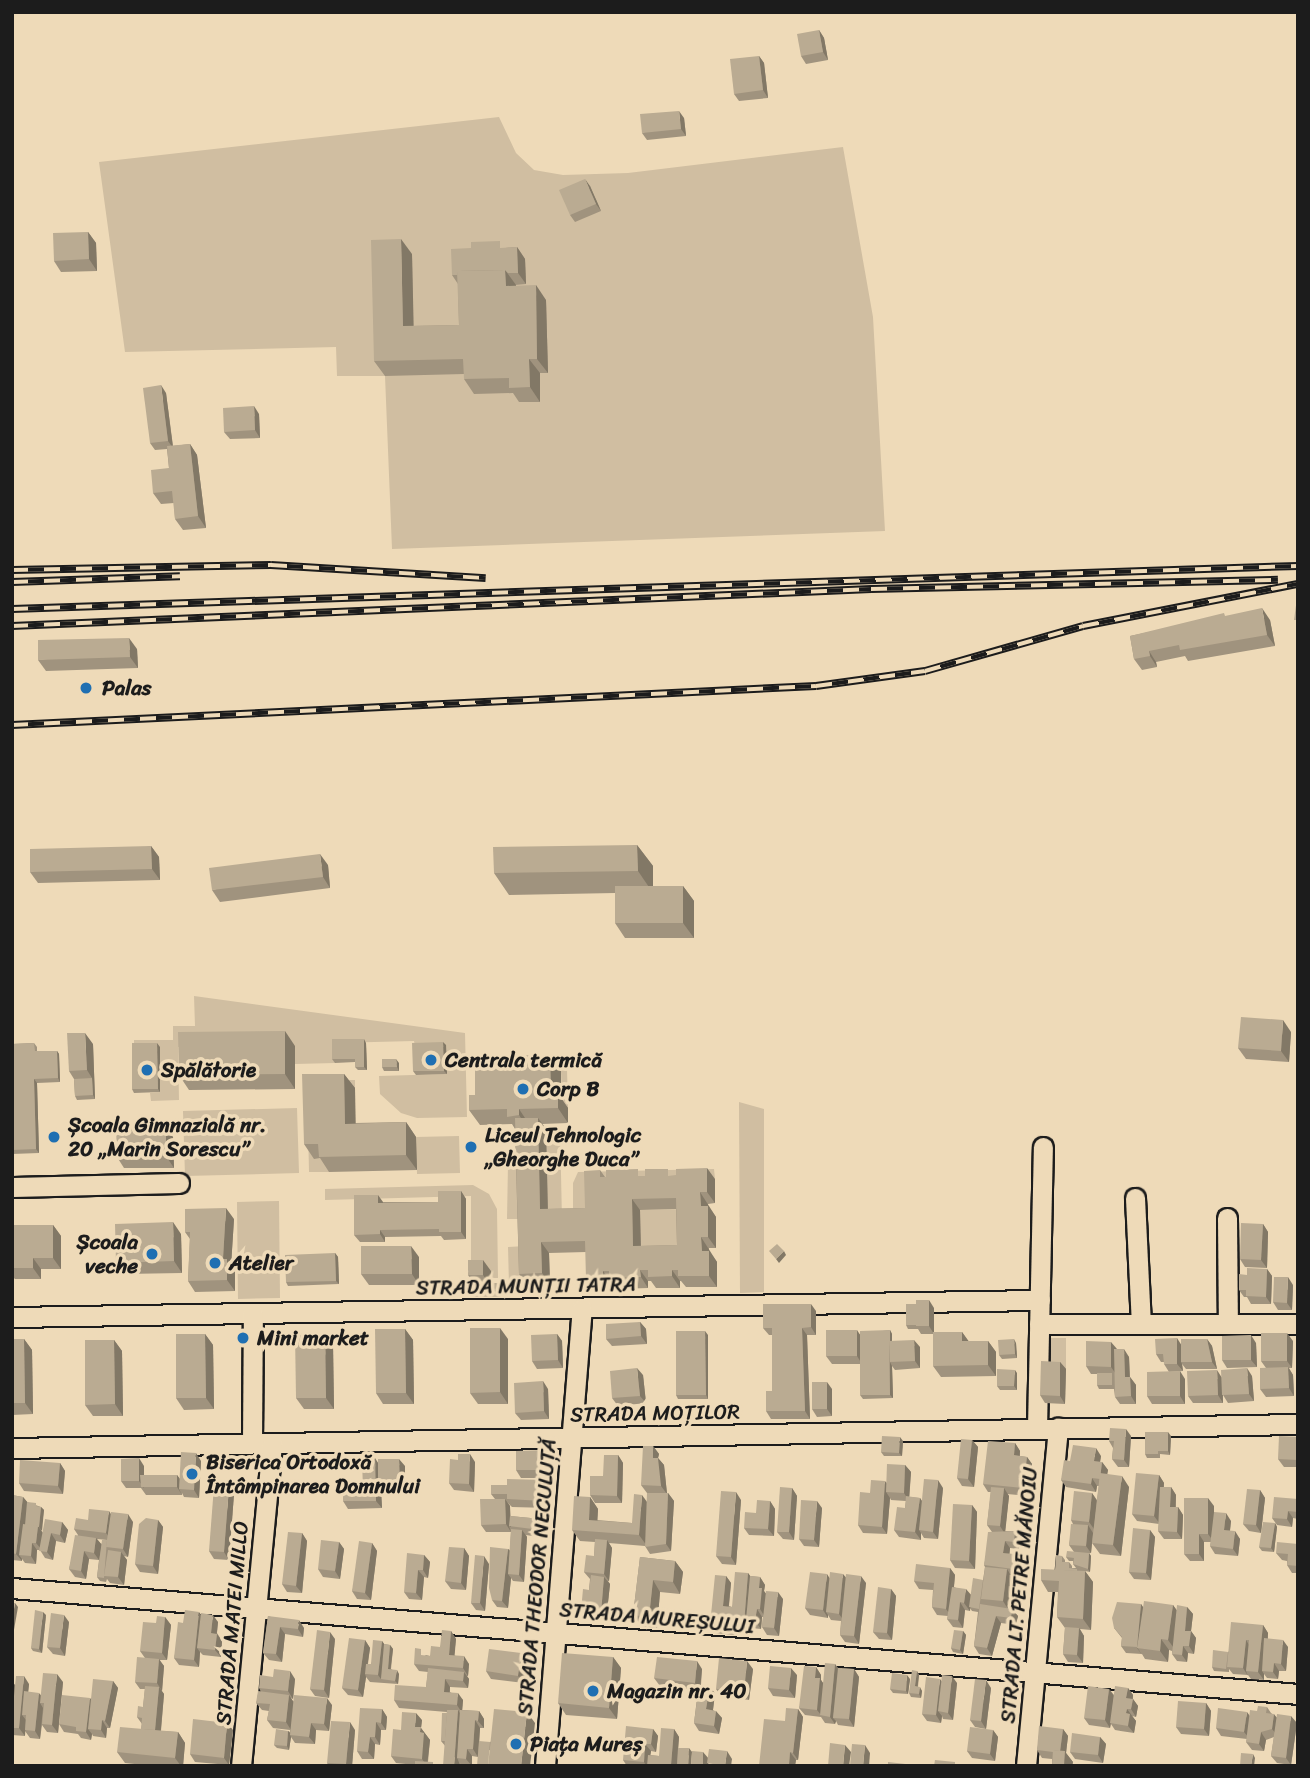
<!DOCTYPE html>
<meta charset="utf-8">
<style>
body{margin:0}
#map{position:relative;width:1310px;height:1778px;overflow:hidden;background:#eedab8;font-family:Sriracha,sans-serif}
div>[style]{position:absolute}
.green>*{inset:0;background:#d0bea1}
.roads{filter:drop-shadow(2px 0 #1c1c1c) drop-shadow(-2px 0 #1c1c1c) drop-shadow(0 2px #1c1c1c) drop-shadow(0 -2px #1c1c1c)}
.minor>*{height:19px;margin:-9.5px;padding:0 9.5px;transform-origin:9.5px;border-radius:9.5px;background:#eedab8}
.rail>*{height:8px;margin-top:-4px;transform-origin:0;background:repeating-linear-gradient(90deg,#eedab8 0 16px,#1c1c1c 0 32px);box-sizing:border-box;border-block:2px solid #1c1c1c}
.wall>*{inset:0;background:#a0937e}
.shaded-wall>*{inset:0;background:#827866}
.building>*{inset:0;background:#baab92}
.dots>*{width:19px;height:19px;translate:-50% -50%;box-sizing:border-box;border:4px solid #eedab8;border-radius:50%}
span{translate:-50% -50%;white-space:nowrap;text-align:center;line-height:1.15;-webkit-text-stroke:7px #eedab8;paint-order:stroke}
.poi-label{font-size:21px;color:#1c1c1c;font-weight:700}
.left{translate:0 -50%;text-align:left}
.right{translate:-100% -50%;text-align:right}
.street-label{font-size:21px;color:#1c1c1c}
.frame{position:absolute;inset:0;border:14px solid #1c1c1c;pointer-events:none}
</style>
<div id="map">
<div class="green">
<i style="clip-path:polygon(499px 117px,516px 153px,534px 170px,563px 175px,628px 173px,843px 147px,873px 317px,885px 531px,392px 549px,385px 376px,337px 376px,336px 347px,125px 352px,99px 162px)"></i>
<i style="clip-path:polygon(194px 996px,465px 1033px,467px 1117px,417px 1118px,401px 1113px,380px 1094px,379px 1076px,447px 1074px,446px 1045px,415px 1046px,414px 1041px,335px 1043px,335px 1063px,295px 1064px,295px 1046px,178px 1047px,179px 1100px,151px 1101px,150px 1093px,160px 1092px,134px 1047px,134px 1040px,173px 1040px,173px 1026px,195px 1026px)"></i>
<i style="clip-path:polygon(567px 1069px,568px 1108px,562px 1108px,561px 1070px)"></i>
<i style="clip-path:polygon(307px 1080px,355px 1080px,355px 1088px,313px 1089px,314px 1158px,329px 1158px,329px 1172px,309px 1172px)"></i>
<i style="clip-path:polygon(739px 1102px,764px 1109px,764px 1292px,740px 1293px)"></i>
<i style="clip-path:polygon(297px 1108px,299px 1173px,185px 1176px,183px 1111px)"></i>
<i style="clip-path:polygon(546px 1129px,560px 1129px,562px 1220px,548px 1221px)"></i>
<i style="clip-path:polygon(459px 1136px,460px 1173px,417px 1174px,416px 1137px)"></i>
<i style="clip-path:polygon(508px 1164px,524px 1164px,525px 1219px,507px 1219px)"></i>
<i style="clip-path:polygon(714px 1169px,715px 1179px,592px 1219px,573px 1220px,573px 1183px,578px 1172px)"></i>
<i style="clip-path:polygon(473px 1185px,489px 1194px,497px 1209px,498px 1278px,491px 1278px,490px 1271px,482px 1286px,500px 1293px,500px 1297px,471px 1297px,471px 1196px,325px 1200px,325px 1189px)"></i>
<i style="clip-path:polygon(279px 1201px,280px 1298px,238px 1299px,237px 1202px)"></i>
<i style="clip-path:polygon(684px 1209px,685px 1256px,641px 1257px,640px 1210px)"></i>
<i style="clip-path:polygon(526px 1246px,527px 1285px,509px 1285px,508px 1247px)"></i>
<i style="clip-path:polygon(1047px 1338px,1066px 1338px,1066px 1369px,1046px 1369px)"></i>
</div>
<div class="roads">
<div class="minor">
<i style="left:12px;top:1187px;width:167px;rotate:-1.4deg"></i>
<i style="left:1135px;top:1198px;width:126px;rotate:87.3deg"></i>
<i style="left:1227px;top:1218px;width:106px;rotate:89.5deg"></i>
<i style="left:12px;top:1317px;width:1028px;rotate:-0.95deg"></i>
<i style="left:1039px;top:1324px;width:259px"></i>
<i style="left:1037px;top:1428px;width:281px;rotate:-88.8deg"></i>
<i style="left:252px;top:1443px;width:130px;rotate:-89.6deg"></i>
<i style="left:12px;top:1448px;width:1286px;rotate:-1.07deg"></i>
<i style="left:12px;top:1588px;width:1290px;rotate:4.71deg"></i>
<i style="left:241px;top:1766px;width:324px;rotate:-84.5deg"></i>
<i style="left:545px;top:1766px;width:459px;rotate:-85.4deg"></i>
<i style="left:1026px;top:1766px;width:340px;rotate:-84.6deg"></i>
</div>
</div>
<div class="rail">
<i style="left:12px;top:570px;width:259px;rotate:-1.1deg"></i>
<i style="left:271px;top:565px;width:215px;rotate:3.5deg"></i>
<i style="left:12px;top:582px;width:168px;rotate:-2deg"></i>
<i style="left:12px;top:609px;width:1287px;rotate:-1.92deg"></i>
<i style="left:12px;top:626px;width:860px;rotate:-2.47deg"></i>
<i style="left:871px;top:589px;width:407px;rotate:-1.3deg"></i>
<i style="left:12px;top:725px;width:805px;rotate:-2.78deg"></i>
<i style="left:816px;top:686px;width:110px;rotate:-7.8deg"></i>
<i style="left:925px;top:671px;width:164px;rotate:-15.9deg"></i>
<i style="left:1083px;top:626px;width:219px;rotate:-11.1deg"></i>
</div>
<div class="wall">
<i style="clip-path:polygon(819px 30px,824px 38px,828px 60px,806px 64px,801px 56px)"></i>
<i style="clip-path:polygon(759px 56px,764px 63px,768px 98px,739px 101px,734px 94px)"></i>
<i style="clip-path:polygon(684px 118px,686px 136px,647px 140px,642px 133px)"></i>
<i style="clip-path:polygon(590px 186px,601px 211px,575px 222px,570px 215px)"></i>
<i style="clip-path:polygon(88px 232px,96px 243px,97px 271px,61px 272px,54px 261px)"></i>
<i style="clip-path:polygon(517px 247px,525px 259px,526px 284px,515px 285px,516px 286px,546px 300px,548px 373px,540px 373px,540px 402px,519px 402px,513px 393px,474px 394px,464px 379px,464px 374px,385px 376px,374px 361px,412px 254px,413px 326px,459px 325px,458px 284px,452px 275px,505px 248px)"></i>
<i style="clip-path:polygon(166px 393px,173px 446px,190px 444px,197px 455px,206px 528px,183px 530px,175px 519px,174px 503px,161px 504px,153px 493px,169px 468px,167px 449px,155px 450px,150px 443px)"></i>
<i style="clip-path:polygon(259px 414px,260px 438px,230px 439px,224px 432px)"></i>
<i style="clip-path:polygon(1226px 616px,1270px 620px,1275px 646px,1188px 661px,1185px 656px,1156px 662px,1157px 667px,1142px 670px,1134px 659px,1130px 636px)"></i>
<i style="clip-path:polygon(137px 649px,138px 668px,46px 671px,38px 660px)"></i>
<i style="clip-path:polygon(637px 845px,653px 866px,653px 886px,683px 886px,694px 901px,694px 938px,625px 938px,615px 923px,615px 893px,509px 895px,494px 873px)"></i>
<i style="clip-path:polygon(151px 846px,159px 857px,160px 880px,38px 883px,30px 872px)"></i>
<i style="clip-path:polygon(328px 865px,330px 888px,220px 902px,212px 890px)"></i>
<i style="clip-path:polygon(1291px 1032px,1289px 1062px,1246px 1059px,1238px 1048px)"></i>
<i style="clip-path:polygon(34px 1043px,37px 1047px,37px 1051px,57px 1051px,59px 1054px,60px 1082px,37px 1083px,39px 1153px,12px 1154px,12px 1044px)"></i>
<i style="clip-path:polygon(366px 1043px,367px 1070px,358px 1070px,355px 1067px,355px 1062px,335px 1063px,332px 1059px)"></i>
<i style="clip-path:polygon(93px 1044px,95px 1099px,77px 1100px,75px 1096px,74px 1079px,69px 1071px)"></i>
<i style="clip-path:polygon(446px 1045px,447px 1074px,416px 1075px,413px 1071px)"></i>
<i style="clip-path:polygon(295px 1046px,295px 1089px,189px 1090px,179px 1075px)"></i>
<i style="clip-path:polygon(160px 1047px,160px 1092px,134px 1093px,132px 1089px)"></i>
<i style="clip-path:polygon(evenodd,550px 1055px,561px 1070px,561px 1098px,568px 1108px,568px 1123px,542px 1124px,546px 1129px,548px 1209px,585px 1208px,600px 1170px,605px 1177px,673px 1176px,715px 1179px,715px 1203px,708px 1204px,708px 1206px,716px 1217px,716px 1248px,709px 1248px,709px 1251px,717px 1262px,717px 1287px,686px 1287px,681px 1281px,680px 1281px,680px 1288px,656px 1288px,651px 1281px,648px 1281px,648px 1288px,617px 1289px,612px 1282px,611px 1282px,611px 1289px,594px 1290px,586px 1279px,586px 1252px,549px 1253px,550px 1284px,527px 1285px,519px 1274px,515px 1129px,512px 1124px,480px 1125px,469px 1110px,475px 1095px,550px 1055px,676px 1209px,677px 1245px,641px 1246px,640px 1210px,676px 1209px)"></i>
<i style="clip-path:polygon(399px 1063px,399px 1071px,384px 1071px,382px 1067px)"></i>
<i style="clip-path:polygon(344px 1074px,355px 1088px,355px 1123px,406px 1122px,416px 1137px,417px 1170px,329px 1172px,320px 1158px,314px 1159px,304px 1144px)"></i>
<i style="clip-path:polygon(173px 1137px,174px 1168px,124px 1168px,117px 1157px)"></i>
<i style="clip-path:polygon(461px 1191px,466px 1199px,466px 1239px,444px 1240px,441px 1236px,385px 1237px,385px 1242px,360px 1242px,354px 1235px,383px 1202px,438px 1202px)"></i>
<i style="clip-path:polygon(234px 1219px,231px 1266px,235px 1270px,235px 1291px,195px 1292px,188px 1281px,190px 1239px,185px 1232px)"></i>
<i style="clip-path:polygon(1263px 1224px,1268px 1232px,1267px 1268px,1245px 1267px,1240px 1259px)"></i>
<i style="clip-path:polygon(12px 1225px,53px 1225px,61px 1236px,61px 1269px,41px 1269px,41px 1279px,15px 1279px,12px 1276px)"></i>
<i style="clip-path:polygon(181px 1234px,182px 1273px,124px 1274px,116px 1263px)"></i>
<i style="clip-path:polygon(335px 1253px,338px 1257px,339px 1284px,288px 1286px,286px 1282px)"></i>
<i style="clip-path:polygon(419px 1257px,419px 1285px,369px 1285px,361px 1274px)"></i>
<i style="clip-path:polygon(1267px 1269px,1272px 1276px,1271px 1304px,1251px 1304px,1247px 1297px,1244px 1297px,1239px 1290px,1247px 1275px)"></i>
<i style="clip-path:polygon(491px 1271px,491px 1283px,498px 1283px,500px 1286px,500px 1293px,482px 1294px,479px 1290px,480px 1287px,476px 1287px,468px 1275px)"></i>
<i style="clip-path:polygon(1293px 1285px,1292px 1310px,1278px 1310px,1273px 1302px)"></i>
<i style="clip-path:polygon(934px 1308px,934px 1332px,962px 1332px,968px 1341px,988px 1341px,996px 1352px,996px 1376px,941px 1377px,933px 1366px,933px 1334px,921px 1334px,918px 1329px,908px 1329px,906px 1325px)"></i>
<i style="clip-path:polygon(816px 1311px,816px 1335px,807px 1335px,810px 1419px,771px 1419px,766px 1411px,772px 1391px,772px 1335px,769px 1335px,763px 1328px)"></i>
<i style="clip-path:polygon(640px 1322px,646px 1329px,647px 1344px,612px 1346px,606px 1339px)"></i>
<i style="clip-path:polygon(405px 1329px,413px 1340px,414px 1404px,383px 1404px,376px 1393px)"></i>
<i style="clip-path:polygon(890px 1330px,892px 1334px,892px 1341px,920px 1347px,920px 1368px,895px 1370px,892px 1366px,893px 1398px,863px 1399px,860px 1395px,860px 1364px,832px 1364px,826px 1356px,860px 1334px)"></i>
<i style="clip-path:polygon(205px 1334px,213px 1345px,214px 1409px,184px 1410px,176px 1398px)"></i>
<i style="clip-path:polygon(557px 1334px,562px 1341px,563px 1368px,537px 1369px,532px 1361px)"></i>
<i style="clip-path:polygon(708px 1335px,708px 1399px,678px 1399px,676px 1395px)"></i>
<i style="clip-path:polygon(12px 1339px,24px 1339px,32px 1350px,33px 1414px,12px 1415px)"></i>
<i style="clip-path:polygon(508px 1339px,508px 1404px,478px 1404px,470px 1393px)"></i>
<i style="clip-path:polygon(1207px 1339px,1212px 1346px,1217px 1369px,1186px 1369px,1182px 1364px,1183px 1371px,1169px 1372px,1164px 1364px,1164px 1362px,1161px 1362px,1156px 1354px,1181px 1345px)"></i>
<i style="clip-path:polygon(114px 1340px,122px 1351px,123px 1416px,93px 1416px,85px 1405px)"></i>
<i style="clip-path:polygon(1293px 1341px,1292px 1368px,1289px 1368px,1293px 1375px,1294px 1396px,1266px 1397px,1260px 1389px,1266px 1368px,1261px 1361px)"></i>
<i style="clip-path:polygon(1016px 1343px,1017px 1358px,1002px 1359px,999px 1355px)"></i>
<i style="clip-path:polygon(1256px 1343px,1257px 1367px,1227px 1368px,1222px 1360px)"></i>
<i style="clip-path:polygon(333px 1344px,334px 1409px,304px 1409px,296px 1398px)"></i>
<i style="clip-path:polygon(1117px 1349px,1129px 1357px,1130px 1377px,1136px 1385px,1136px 1404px,1120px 1404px,1115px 1397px,1114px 1389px,1099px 1389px,1097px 1385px,1097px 1374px,1091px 1374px,1086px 1366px)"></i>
<i style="clip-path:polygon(1060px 1362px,1066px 1369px,1065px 1404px,1045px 1403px,1040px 1395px)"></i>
<i style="clip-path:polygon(1017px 1373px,1017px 1390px,1000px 1390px,997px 1386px)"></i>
<i style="clip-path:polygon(643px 1375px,646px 1403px,618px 1406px,612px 1398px)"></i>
<i style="clip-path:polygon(1252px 1376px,1254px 1401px,1228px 1403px,1223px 1395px,1223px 1403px,1193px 1403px,1188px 1396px,1221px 1377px)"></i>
<i style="clip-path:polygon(1185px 1379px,1185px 1404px,1152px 1404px,1147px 1396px)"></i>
<i style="clip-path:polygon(548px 1389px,549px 1419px,521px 1420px,515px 1413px)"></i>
<i style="clip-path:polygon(832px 1389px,832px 1416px,817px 1417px,812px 1409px)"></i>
<i style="clip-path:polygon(1131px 1436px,1129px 1467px,1118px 1467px,1112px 1459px,1113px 1448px,1109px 1441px)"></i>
<i style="clip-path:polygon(1171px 1436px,1170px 1455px,1160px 1454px,1160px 1458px,1147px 1458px,1145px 1454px)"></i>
<i style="clip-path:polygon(1298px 1437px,1298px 1467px,1284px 1467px,1278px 1459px)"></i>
<i style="clip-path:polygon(972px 1440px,978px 1447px,974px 1487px,962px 1486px,957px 1478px)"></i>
<i style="clip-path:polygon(903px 1441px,902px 1456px,884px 1456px,881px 1452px)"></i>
<i style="clip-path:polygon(1015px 1443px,1020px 1451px,1020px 1456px,1027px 1457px,1032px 1464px,1029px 1496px,1007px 1494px,1009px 1496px,1005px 1531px,1015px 1531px,1020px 1538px,1019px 1549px,1010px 1548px,1009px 1554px,1020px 1562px,1018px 1576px,1011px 1575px,1012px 1577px,1008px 1608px,1018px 1616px,1016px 1625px,1001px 1623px,992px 1656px,979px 1654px,974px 1646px,978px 1612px,972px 1611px,970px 1608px,970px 1611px,965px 1610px,963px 1628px,953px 1627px,947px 1619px,948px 1616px,937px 1615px,932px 1607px,933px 1590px,919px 1589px,914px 1581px,950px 1568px,955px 1575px,954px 1587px,971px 1595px,983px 1580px,985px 1567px,984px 1565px,992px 1532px,987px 1525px,991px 1492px,988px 1492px,983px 1484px)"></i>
<i style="clip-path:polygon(653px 1446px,659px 1454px,658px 1458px,664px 1465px,667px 1493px,668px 1493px,674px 1501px,671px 1551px,650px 1554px,645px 1546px,609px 1543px,612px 1548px,609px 1581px,608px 1581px,610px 1584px,606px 1621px,586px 1619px,581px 1611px,589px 1590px,590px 1579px,584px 1572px,594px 1556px,595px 1542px,580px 1541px,572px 1530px,590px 1497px,598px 1509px,597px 1520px,632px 1523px,647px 1502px,647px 1493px,641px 1485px)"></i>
<i style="clip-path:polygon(547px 1450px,552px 1458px,552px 1478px,521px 1478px,516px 1470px)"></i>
<i style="clip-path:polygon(618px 1455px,623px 1463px,622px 1503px,595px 1503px,590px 1495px)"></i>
<i style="clip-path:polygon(1101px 1456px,1100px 1462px,1102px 1462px,1108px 1470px,1107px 1474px,1129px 1487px,1121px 1556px,1100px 1554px,1092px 1543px,1091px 1553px,1089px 1553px,1091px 1556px,1090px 1572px,1085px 1571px,1093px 1582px,1091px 1630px,1080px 1629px,1084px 1636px,1083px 1663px,1068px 1662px,1063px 1654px,1065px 1628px,1057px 1617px,1058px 1592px,1048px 1592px,1041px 1580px,1055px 1570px,1062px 1556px,1065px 1560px,1065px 1562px,1069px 1562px,1072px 1566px,1072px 1568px,1076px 1568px,1073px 1564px,1073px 1561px,1069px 1561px,1066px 1557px,1074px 1552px,1069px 1545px,1073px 1524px,1071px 1520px,1092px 1493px,1097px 1500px,1099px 1486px,1097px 1486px,1096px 1492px,1066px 1487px,1061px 1480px,1070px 1461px)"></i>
<i style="clip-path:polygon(458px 1460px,475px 1462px,474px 1492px,454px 1490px,449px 1483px)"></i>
<i style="clip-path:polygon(201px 1461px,199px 1498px,184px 1497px,182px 1493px,182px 1495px,146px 1495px,141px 1488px,126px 1488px,121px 1481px,144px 1466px,144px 1475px,177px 1475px,180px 1479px)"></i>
<i style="clip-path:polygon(378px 1462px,405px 1466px,405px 1492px,383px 1492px,381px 1490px,382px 1508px,348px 1509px,343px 1501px,363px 1490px)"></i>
<i style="clip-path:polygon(60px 1463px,65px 1471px,63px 1494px,24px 1491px,19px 1483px)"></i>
<i style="clip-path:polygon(905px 1465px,911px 1472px,909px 1497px,920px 1498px,922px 1501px,943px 1488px,938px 1539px,924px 1538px,921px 1533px,921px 1540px,899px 1537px,894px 1530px,905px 1508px,906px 1501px,891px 1500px,890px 1498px,887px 1534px,863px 1533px,858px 1525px,870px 1493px,886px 1483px)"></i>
<i style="clip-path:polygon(1159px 1475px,1164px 1483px,1164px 1487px,1171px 1487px,1176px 1495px,1176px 1507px,1178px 1507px,1183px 1515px,1182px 1539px,1164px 1539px,1158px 1531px,1159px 1524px,1137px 1521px,1132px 1514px)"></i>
<i style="clip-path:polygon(549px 1488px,549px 1508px,512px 1507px,507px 1502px,510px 1506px,510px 1516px,541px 1519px,547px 1527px,545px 1538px,526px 1535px,527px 1537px,524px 1582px,513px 1581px,511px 1578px,508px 1608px,497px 1607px,492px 1600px,508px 1549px,510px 1550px,511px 1532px,486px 1532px,481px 1525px,495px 1499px,491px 1494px)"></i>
<i style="clip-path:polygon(792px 1488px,797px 1496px,794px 1540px,783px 1539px,777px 1532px)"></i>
<i style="clip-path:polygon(1260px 1490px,1265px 1498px,1261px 1533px,1249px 1531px,1243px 1524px)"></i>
<i style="clip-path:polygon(234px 1494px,229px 1560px,214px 1559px,209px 1551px)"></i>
<i style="clip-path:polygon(12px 1495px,23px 1497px,27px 1502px,41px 1507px,44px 1510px,41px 1531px,43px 1533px,62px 1522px,68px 1530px,65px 1543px,56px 1541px,53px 1560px,45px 1558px,40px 1550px,37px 1550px,36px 1564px,25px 1563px,22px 1559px,22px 1561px,12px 1560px)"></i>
<i style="clip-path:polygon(1298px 1499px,1298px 1519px,1293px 1518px,1292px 1527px,1277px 1525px,1272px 1518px)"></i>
<i style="clip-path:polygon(741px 1500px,736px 1565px,722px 1564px,716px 1556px)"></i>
<i style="clip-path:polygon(770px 1501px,775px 1509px,774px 1536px,749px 1535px,744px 1528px,756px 1513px)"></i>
<i style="clip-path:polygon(972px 1505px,977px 1512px,975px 1569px,955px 1568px,950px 1560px)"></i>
<i style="clip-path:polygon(1214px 1506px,1214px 1516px,1231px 1521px,1230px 1531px,1240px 1539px,1238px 1556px,1215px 1554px,1210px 1546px,1211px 1542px,1204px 1542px,1204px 1561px,1190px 1561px,1184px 1554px)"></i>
<i style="clip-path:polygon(822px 1508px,819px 1547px,804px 1546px,799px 1539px)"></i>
<i style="clip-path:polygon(evenodd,111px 1514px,133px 1522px,128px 1557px,124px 1556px,127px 1560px,124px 1585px,110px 1583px,107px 1579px,106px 1582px,100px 1581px,97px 1577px,99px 1560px,89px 1559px,86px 1579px,75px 1577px,69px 1569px,78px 1535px,74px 1529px,88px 1520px,111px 1514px,97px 1539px,107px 1540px,101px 1544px,97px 1539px)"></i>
<i style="clip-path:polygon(158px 1520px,163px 1527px,158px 1574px,140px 1572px,135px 1564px)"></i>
<i style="clip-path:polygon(1275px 1523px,1277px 1527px,1274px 1552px,1262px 1551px,1259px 1547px)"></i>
<i style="clip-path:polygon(1150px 1530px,1155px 1537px,1151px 1580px,1134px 1579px,1129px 1572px)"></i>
<i style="clip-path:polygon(302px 1533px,307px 1541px,302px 1593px,287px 1592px,282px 1584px)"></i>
<i style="clip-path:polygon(339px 1542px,344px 1549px,340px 1579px,323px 1577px,318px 1569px)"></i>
<i style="clip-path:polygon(372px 1543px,377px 1551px,371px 1600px,357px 1599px,352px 1591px)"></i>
<i style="clip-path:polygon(1298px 1544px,1298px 1573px,1292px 1573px,1287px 1565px,1287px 1561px,1282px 1560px,1276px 1553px)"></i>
<i style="clip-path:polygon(464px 1548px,469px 1556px,466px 1590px,451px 1589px,445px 1581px)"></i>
<i style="clip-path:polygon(424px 1555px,430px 1562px,428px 1578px,424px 1577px,422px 1600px,409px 1599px,404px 1592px)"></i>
<i style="clip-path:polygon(640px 1557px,675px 1561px,683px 1572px,680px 1594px,660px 1592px,657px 1628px,641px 1626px,633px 1615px)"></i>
<i style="clip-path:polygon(489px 1564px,485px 1611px,476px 1610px,471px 1603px)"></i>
<i style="clip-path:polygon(748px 1573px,750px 1576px,760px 1577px,765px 1585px,764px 1591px,765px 1593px,783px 1599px,779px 1636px,767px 1635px,762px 1627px,763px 1617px,762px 1617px,761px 1629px,751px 1628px,749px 1626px,749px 1631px,735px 1630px,734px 1635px,715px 1633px,710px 1625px,726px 1576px,731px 1583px,729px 1606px,732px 1607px)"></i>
<i style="clip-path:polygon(830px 1578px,846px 1578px,866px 1583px,859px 1644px,845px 1642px,840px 1635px,841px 1621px,831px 1620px,828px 1615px,828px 1618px,810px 1615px,805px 1608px)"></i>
<i style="clip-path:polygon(891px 1589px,896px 1596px,892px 1640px,879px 1639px,873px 1632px)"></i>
<i style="clip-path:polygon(1141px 1604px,1143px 1607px,1173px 1605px,1176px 1610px,1187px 1607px,1193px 1614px,1191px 1631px,1196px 1638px,1194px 1654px,1188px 1653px,1187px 1662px,1177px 1661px,1172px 1654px,1172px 1651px,1169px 1650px,1168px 1662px,1145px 1659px,1142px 1654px,1126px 1653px,1121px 1646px,1122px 1638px,1114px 1628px)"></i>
<i style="clip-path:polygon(46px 1615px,42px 1653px,33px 1651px,31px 1648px)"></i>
<i style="clip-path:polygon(201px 1615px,218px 1622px,217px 1633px,222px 1641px,221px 1657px,203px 1655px,200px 1652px,199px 1667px,179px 1665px,174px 1658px,183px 1623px)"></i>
<i style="clip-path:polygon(268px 1616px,304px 1628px,303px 1637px,285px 1634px,282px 1662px,269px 1660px,263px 1653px)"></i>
<i style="clip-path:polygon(165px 1617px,171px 1625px,167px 1660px,159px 1660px,164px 1666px,162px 1691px,161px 1690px,164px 1694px,161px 1731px,178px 1732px,185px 1743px,183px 1766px,153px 1766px,125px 1763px,117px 1752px,141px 1729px,142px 1724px,137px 1717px,143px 1707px,145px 1689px,140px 1689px,135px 1682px,145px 1658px,140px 1651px,156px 1623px)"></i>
<i style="clip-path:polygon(69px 1622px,65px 1656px,53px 1654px,47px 1647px)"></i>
<i style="clip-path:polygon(1263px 1625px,1268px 1633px,1268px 1639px,1288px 1647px,1286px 1671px,1279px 1671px,1278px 1679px,1267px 1678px,1264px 1674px,1264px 1680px,1251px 1679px,1248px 1675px,1233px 1674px,1229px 1669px,1229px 1672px,1214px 1671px,1212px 1667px,1228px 1652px)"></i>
<i style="clip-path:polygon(451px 1631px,456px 1639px,454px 1655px,469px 1664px,468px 1676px,467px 1676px,469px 1679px,468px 1688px,450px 1687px,450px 1692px,463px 1700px,462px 1710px,479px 1711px,484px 1719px,484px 1728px,480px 1728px,479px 1745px,490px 1742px,535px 1723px,478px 1757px,472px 1756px,472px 1766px,462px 1766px,441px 1741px,447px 1712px,399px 1708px,394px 1700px,426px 1687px,428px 1672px,419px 1671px,414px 1664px,426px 1655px,430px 1656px,440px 1647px)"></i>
<i style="clip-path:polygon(963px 1631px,966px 1635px,963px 1654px,953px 1652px,951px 1648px)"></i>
<i style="clip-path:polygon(335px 1639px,329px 1698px,315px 1696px,310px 1689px)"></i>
<i style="clip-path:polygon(365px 1640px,370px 1648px,368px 1664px,371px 1664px,382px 1641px,384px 1644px,390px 1645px,393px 1649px,391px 1669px,399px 1674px,398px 1684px,370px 1682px,366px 1677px,363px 1697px,348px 1695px,342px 1688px)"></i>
<i style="clip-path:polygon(613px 1657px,621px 1668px,617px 1719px,566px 1715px,558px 1703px)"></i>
<i style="clip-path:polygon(527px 1661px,524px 1683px,491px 1679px,486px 1671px)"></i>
<i style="clip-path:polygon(835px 1664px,838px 1668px,854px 1669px,859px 1677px,854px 1727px,838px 1725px,836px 1721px,835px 1724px,825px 1723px,821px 1717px,805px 1715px,799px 1708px,816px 1667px,821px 1675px,821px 1680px,823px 1683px)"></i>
<i style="clip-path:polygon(702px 1669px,701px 1685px,710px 1686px,715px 1694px,713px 1710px,722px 1718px,719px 1734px,699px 1731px,694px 1723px,698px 1690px,660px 1686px,654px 1678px)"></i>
<i style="clip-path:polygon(753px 1669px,749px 1700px,721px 1696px,716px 1689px)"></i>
<i style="clip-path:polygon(917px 1671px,919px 1675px,918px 1687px,922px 1691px,921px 1698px,911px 1697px,909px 1693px)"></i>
<i style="clip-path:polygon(797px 1675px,795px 1698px,773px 1696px,768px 1688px)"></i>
<i style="clip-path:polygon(295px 1679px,293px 1699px,291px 1698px,293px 1701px,332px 1705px,329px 1731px,316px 1730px,315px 1744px,295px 1743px,291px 1737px,289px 1750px,277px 1748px,274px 1745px,288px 1731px,290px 1732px,290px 1730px,273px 1728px,267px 1720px,269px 1711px,262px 1710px,256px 1703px,261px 1692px,259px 1688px)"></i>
<i style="clip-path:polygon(910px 1679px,908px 1694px,893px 1693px,890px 1689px)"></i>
<i style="clip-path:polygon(12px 1681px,15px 1685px,29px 1684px,28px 1692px,40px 1695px,63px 1682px,58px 1733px,47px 1732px,42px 1725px,40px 1739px,30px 1738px,25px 1731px,25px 1736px,12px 1735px,12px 1706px,13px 1706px,13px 1704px,12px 1704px)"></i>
<i style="clip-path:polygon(113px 1681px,118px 1688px,110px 1728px,107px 1728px,106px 1738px,93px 1736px,92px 1734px,91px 1740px,81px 1738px,78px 1734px,64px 1732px,59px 1724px)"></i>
<i style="clip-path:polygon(942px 1681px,957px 1683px,953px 1720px,943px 1719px,942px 1716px,941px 1723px,927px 1721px,922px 1714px)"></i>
<i style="clip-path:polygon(991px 1688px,986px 1729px,975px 1727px,970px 1720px)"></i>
<i style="clip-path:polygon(1128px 1688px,1133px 1695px,1133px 1699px,1138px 1706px,1136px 1717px,1132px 1716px,1136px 1721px,1134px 1733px,1115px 1730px,1111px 1724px,1110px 1728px,1089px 1725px,1084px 1718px,1109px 1689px,1114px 1695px)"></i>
<i style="clip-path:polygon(1206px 1703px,1211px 1711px,1209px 1736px,1181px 1734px,1176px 1727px)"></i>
<i style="clip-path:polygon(1267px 1707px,1271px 1713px,1276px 1717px,1297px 1723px,1291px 1765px,1277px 1763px,1271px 1756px,1274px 1737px,1266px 1740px,1264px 1751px,1252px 1750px,1246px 1742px,1247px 1739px,1221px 1736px,1216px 1728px,1250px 1716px)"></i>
<i style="clip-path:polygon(382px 1709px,387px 1717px,386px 1730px,381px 1730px,380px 1745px,375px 1744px,374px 1759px,362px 1759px,357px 1751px)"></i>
<i style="clip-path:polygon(798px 1709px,803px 1717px,798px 1760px,796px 1760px,795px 1765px,800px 1766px,759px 1766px,785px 1721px)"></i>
<i style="clip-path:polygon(422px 1720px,421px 1728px,430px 1740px,428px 1762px,415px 1765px,396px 1763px,391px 1756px,401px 1730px)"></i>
<i style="clip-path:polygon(653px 1729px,658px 1736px,656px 1752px,651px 1751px,650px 1755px,659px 1756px,674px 1729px,679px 1737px,678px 1748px,692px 1752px,677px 1766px,627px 1766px,623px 1760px)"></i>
<i style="clip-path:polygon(1063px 1729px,1068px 1736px,1066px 1753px,1073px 1762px,1072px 1766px,1052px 1766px,1052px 1759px,1042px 1758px,1037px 1750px)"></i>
<i style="clip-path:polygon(233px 1730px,229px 1765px,195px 1762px,190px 1754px)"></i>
<i style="clip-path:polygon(355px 1730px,352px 1766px,329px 1766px,327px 1763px)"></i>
<i style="clip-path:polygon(993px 1730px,998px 1737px,995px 1761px,972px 1758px,967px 1751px)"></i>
<i style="clip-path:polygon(1100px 1737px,1106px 1744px,1103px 1763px,1075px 1759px,1070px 1752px)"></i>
</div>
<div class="shaded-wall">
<i style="clip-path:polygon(819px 30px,824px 38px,828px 60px,823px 52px)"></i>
<i style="clip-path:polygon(759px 56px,764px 63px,768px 98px,763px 90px)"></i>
<i style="clip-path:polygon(679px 111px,684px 118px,686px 136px,681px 129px)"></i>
<i style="clip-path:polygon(585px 179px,590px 186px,601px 211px,596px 204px)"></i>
<i style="clip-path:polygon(88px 232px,96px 243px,97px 271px,89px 259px)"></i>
<i style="clip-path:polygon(401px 239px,412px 254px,414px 341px,403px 326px)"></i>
<i style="clip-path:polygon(517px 247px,525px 259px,526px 284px,518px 273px)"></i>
<i style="clip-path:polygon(505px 270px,516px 285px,516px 301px,506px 286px)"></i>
<i style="clip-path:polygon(536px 285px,546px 300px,548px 373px,537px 359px)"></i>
<i style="clip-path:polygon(529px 359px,540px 373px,540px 402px,530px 387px)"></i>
<i style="clip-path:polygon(161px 385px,166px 393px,173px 448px,168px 441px)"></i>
<i style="clip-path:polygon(254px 406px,259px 414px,260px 438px,255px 430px)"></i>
<i style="clip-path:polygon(190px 444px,197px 455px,206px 528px,198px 516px)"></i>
<i style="clip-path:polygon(1262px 608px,1270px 620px,1275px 646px,1267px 635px)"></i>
<i style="clip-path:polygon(129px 638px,137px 649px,138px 668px,130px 657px)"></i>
<i style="clip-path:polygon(1149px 651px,1156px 662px,1157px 667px,1150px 656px)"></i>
<i style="clip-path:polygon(637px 845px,653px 866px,653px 893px,638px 871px)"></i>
<i style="clip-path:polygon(151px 846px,159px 857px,160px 880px,152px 869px)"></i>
<i style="clip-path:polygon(320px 854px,328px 865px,330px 888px,323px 877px)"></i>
<i style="clip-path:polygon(683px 886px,694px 901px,694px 938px,683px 923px)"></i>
<i style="clip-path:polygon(1283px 1020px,1291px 1032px,1289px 1062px,1281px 1051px)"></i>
<i style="clip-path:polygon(285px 1031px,295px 1046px,295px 1089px,285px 1074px)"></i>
<i style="clip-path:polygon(85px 1033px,93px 1044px,95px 1099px,93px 1095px,92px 1078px,87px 1070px)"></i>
<i style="clip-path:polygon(364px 1039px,366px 1043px,367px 1070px,364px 1067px)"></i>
<i style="clip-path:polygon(443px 1042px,446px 1045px,447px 1074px,444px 1071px)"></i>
<i style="clip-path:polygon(157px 1043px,160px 1047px,160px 1092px,158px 1089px)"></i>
<i style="clip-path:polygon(57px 1051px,59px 1054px,60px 1082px,58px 1078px)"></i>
<i style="clip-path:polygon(550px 1055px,561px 1070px,561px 1098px,568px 1108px,568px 1123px,558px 1108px,551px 1093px)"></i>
<i style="clip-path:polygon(396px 1059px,399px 1063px,399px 1071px,397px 1067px)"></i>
<i style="clip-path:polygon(344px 1074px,355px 1088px,356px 1138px,345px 1124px)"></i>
<i style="clip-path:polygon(34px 1079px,37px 1083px,39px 1153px,36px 1149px)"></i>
<i style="clip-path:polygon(519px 1109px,529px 1124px,529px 1130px,519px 1115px)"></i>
<i style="clip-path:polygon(538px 1118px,546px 1129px,548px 1221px,540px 1209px)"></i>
<i style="clip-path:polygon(406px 1122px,416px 1137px,417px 1170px,406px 1155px)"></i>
<i style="clip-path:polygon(166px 1126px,173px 1137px,174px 1168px,166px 1156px)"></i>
<i style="clip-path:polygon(707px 1168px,715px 1179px,715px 1203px,707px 1192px)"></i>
<i style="clip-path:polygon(461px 1191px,466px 1199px,466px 1239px,461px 1232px)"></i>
<i style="clip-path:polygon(700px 1192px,716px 1217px,716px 1248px,708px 1237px,701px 1206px)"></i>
<i style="clip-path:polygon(378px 1195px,383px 1202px,383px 1211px,378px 1203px)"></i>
<i style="clip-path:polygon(632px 1199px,640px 1210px,641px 1257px,633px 1246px)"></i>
<i style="clip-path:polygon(226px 1208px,234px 1219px,231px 1266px,235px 1270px,235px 1291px,227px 1280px,223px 1259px)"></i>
<i style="clip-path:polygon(173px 1222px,181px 1234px,182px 1273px,174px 1261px)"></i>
<i style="clip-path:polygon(1263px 1224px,1268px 1232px,1267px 1268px,1261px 1260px)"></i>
<i style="clip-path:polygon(53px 1225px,61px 1236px,61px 1269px,53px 1258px)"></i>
<i style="clip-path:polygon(380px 1230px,385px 1237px,385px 1242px,380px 1234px)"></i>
<i style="clip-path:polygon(701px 1237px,717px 1262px,717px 1287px,709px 1276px,702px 1251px)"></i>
<i style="clip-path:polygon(541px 1242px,549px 1253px,550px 1284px,542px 1273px)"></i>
<i style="clip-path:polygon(411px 1246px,419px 1257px,419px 1285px,412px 1274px)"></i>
<i style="clip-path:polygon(784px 1251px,786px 1255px,779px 1263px,776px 1259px)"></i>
<i style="clip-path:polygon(335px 1253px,338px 1257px,339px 1284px,336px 1281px)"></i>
<i style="clip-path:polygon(33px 1258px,41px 1269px,41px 1279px,33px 1268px)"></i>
<i style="clip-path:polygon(483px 1260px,491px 1271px,491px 1287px,483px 1275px)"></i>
<i style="clip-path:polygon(1267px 1269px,1272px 1276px,1271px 1304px,1266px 1297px)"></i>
<i style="clip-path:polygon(640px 1270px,648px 1281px,648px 1288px,641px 1277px)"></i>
<i style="clip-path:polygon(672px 1270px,680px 1281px,680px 1288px,672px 1276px)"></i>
<i style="clip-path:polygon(603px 1271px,611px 1282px,611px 1289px,603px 1278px)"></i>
<i style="clip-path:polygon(1288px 1277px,1293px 1285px,1292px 1310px,1287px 1303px)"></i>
<i style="clip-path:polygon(929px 1300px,934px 1308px,934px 1334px,929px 1326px)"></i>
<i style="clip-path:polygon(811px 1304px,816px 1311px,816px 1335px,811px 1327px)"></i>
<i style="clip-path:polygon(640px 1322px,646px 1329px,647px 1344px,641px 1336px)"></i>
<i style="clip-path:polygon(500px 1328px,508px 1339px,508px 1404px,500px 1392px)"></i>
<i style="clip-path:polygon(802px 1328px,807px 1335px,810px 1419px,805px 1411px)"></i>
<i style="clip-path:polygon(405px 1329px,413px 1340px,414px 1404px,406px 1393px)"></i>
<i style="clip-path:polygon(857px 1330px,862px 1338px,862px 1364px,857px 1356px)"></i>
<i style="clip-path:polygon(890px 1330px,892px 1334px,892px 1362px,890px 1362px)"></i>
<i style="clip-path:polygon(705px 1331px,708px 1335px,708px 1399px,706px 1395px)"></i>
<i style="clip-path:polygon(962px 1332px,970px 1343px,962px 1341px)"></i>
<i style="clip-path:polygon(325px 1333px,333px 1344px,334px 1409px,326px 1398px)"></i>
<i style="clip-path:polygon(1287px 1333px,1293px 1341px,1292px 1368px,1287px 1361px)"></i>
<i style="clip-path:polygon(205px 1334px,213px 1345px,214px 1409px,206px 1398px)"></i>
<i style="clip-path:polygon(557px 1334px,562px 1341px,563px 1368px,558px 1360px)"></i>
<i style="clip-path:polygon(1251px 1335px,1256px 1343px,1257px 1367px,1251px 1360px)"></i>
<i style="clip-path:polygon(1177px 1338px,1182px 1346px,1181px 1362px,1182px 1364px,1183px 1371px,1177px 1364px)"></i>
<i style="clip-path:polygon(24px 1339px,32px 1350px,33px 1414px,25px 1403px)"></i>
<i style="clip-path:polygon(1014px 1339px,1016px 1343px,1017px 1358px,1015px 1354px)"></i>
<i style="clip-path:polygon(1207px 1339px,1212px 1346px,1217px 1369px,1212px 1362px)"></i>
<i style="clip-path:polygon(114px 1340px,122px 1351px,123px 1416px,115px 1404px)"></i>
<i style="clip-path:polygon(914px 1340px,920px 1347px,920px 1368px,915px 1361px)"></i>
<i style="clip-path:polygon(988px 1341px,996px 1352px,996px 1376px,988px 1365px)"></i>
<i style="clip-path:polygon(1111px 1342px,1117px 1349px,1116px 1374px,1111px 1367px)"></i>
<i style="clip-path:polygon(1124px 1349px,1129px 1357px,1130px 1385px,1125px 1377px)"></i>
<i style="clip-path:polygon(890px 1362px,892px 1366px,893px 1398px,890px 1395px)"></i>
<i style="clip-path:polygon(1060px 1362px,1066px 1369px,1065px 1404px,1060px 1396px)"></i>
<i style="clip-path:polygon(1288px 1367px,1293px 1375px,1294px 1396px,1289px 1388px)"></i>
<i style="clip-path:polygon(637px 1368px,643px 1375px,646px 1403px,640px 1396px)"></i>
<i style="clip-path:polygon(1247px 1368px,1252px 1376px,1254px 1401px,1249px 1394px)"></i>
<i style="clip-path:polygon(1015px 1370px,1017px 1373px,1017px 1390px,1014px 1386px)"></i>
<i style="clip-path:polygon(1217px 1370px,1222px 1378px,1223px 1403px,1218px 1395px)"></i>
<i style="clip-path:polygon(1180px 1371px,1185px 1379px,1185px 1404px,1180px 1396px)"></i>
<i style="clip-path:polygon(1130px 1377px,1136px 1385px,1136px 1404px,1131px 1396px)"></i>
<i style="clip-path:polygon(543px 1381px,548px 1389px,549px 1419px,544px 1411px)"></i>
<i style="clip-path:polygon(827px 1382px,832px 1389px,832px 1416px,827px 1409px)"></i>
<i style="clip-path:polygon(1126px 1429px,1131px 1436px,1129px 1467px,1124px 1460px)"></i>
<i style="clip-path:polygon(1168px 1432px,1171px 1436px,1170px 1455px,1168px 1451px)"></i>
<i style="clip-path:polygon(900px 1437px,903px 1441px,902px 1456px,899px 1453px)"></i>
<i style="clip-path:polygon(972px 1440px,978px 1447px,974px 1487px,968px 1479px)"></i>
<i style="clip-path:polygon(1015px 1443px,1020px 1451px,1019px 1463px,1014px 1455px)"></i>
<i style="clip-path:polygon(653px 1446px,659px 1454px,658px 1458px,664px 1465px,667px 1494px,661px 1486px,653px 1458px)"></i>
<i style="clip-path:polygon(1096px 1448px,1101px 1456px,1099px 1468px,1094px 1461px)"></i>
<i style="clip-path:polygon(547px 1450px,552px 1458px,552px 1478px,547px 1470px)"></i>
<i style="clip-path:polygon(196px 1453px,201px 1461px,199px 1498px,194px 1490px)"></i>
<i style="clip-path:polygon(470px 1454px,475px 1462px,474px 1492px,469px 1484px)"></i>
<i style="clip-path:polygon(618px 1455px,623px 1463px,622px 1503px,617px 1496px)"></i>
<i style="clip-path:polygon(1027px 1457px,1032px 1464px,1029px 1496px,1023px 1488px)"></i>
<i style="clip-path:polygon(139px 1458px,144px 1466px,144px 1488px,139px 1481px)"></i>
<i style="clip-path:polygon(375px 1458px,380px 1466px,378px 1485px,381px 1490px,382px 1508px,376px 1501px)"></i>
<i style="clip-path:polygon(399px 1459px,405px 1466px,405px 1492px,400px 1485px)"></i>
<i style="clip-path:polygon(1102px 1462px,1108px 1470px,1105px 1487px,1100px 1479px)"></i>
<i style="clip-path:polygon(60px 1463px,65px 1471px,63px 1494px,58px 1486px)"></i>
<i style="clip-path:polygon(905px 1465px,911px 1472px,909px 1501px,904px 1493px)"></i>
<i style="clip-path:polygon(177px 1475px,182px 1482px,179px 1489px,182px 1495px,177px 1487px)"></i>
<i style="clip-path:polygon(1159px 1475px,1164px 1483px,1160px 1524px,1154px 1516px)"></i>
<i style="clip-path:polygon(1122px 1476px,1129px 1487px,1121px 1556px,1113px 1545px)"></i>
<i style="clip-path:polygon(1092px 1478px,1097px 1486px,1096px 1492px,1091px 1484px)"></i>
<i style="clip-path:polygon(544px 1480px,549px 1488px,549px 1508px,543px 1501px)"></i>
<i style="clip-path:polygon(938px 1480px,943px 1488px,938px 1539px,933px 1532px)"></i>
<i style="clip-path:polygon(885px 1481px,890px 1488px,886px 1492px,890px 1498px,887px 1534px,882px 1527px)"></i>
<i style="clip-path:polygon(229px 1487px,234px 1494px,229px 1560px,224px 1552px)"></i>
<i style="clip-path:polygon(1171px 1487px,1176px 1495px,1175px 1514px,1170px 1507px)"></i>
<i style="clip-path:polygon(792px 1488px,797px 1496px,794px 1540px,789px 1532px)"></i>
<i style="clip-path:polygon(1004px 1488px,1009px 1496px,1005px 1534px,1000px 1526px)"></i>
<i style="clip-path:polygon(1260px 1490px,1265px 1498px,1261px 1533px,1256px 1525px)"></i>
<i style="clip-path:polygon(736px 1492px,741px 1500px,736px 1565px,731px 1557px)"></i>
<i style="clip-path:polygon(668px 1493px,674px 1501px,671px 1551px,666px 1544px)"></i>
<i style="clip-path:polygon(1092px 1493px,1097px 1501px,1094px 1529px,1089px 1522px)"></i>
<i style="clip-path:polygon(642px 1495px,650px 1506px,647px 1546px,639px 1535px)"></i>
<i style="clip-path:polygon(23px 1497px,29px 1504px,22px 1555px,19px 1555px,22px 1559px,22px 1561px,16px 1554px)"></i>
<i style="clip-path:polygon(590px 1497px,598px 1509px,597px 1531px,589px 1520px)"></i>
<i style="clip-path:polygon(920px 1498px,925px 1506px,919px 1530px,921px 1533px,921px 1540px,915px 1532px)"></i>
<i style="clip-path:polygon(1208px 1498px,1214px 1506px,1214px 1542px,1208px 1534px)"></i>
<i style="clip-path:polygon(505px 1499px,510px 1506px,511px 1527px,509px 1526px,511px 1532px,506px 1524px)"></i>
<i style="clip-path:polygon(770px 1501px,775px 1509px,774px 1536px,768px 1529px)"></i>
<i style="clip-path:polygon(817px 1501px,822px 1508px,819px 1547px,814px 1540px)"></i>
<i style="clip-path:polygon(972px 1505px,977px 1512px,975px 1569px,969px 1561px)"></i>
<i style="clip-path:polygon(41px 1507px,44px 1510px,42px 1531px,39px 1527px)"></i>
<i style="clip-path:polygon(1178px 1507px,1183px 1515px,1182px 1539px,1177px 1532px)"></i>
<i style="clip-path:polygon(109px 1511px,114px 1519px,112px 1541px,106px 1533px)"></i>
<i style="clip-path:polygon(1288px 1511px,1293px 1518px,1292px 1527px,1287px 1519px)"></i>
<i style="clip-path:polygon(1226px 1513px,1231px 1521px,1229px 1538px,1224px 1530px)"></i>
<i style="clip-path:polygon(128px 1514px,133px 1522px,128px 1557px,123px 1549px)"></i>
<i style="clip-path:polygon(541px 1519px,547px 1527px,545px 1538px,540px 1530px)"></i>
<i style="clip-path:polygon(158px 1520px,163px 1527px,158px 1574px,153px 1566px)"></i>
<i style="clip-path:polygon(62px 1522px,68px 1530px,65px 1543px,60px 1535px)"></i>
<i style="clip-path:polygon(1275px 1523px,1277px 1527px,1274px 1552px,1271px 1548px)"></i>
<i style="clip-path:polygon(1088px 1525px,1093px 1533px,1091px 1553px,1086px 1546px)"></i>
<i style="clip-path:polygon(38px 1526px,43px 1533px,42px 1550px,36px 1543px)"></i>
<i style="clip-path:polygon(522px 1530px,527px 1537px,524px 1582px,519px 1575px)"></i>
<i style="clip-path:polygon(1150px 1530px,1155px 1537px,1151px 1580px,1146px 1573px)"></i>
<i style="clip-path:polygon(1015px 1531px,1020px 1538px,1019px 1549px,1014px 1542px)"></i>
<i style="clip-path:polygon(1235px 1531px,1240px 1539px,1238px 1556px,1233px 1549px)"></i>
<i style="clip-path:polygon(51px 1533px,56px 1541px,53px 1560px,47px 1552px)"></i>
<i style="clip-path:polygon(302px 1533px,307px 1541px,302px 1593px,296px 1586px)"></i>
<i style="clip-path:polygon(1199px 1534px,1204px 1542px,1204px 1561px,1199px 1554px)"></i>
<i style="clip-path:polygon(96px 1538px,102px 1545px,99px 1560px,94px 1553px)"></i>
<i style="clip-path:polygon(607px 1540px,612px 1548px,609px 1581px,604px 1574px)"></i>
<i style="clip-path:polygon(1005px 1541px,1010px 1548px,1009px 1561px,1003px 1553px)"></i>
<i style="clip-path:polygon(339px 1542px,344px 1549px,340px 1579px,335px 1571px)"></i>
<i style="clip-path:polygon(32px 1543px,37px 1550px,36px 1564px,31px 1556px)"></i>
<i style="clip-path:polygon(372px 1543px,377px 1551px,371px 1600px,365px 1593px)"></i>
<i style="clip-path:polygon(464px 1548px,469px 1556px,466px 1590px,461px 1583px)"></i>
<i style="clip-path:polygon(508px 1549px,514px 1556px,508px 1574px,511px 1578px,508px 1608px,502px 1601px)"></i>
<i style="clip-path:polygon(84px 1551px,89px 1559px,86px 1579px,81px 1571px)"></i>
<i style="clip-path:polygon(121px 1552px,127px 1560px,124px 1585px,118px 1577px)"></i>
<i style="clip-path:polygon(1089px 1553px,1091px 1556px,1090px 1572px,1088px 1569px)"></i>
<i style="clip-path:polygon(1014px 1554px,1020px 1562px,1018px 1576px,1013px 1569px)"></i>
<i style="clip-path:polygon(424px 1555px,430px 1562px,428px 1578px,423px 1570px)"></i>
<i style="clip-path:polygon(484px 1556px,489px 1564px,485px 1611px,480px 1603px)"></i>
<i style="clip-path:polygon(675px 1561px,683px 1572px,680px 1594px,673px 1582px)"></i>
<i style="clip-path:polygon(950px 1568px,955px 1575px,951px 1616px,946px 1609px)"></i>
<i style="clip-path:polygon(1007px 1569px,1012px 1577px,1008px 1609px,1003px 1601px)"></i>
<i style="clip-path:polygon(418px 1570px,424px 1577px,422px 1600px,416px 1593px)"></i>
<i style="clip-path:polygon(1085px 1571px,1093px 1582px,1091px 1630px,1083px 1619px)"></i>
<i style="clip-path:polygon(748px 1573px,754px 1581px,746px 1620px,749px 1626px,749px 1631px,744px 1624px)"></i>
<i style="clip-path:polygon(827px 1574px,832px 1582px,826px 1612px,828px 1615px,828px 1618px,823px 1610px)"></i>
<i style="clip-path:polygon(843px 1574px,849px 1581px,844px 1621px,839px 1614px)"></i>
<i style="clip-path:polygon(726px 1576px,731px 1583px,728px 1613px,723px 1606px)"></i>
<i style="clip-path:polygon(861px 1576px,866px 1583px,859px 1644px,854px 1636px)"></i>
<i style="clip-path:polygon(604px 1577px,610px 1584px,606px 1621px,601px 1613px)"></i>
<i style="clip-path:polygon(760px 1577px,765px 1585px,764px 1591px,767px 1595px,765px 1617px,760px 1609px,759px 1588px)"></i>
<i style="clip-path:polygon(653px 1580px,660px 1592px,657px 1628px,649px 1617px)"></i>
<i style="clip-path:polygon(891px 1589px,896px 1596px,892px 1640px,887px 1633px)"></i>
<i style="clip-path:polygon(966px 1589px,972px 1596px,970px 1611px,964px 1603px)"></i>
<i style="clip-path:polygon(778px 1592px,783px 1599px,779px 1636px,774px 1628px)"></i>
<i style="clip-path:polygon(960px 1602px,965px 1610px,963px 1628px,958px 1620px)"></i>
<i style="clip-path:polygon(15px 1603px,18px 1607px,12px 1641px,12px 1621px)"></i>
<i style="clip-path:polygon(1141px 1604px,1146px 1612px,1137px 1648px,1142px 1655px,1137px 1647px)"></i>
<i style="clip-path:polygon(1173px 1605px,1181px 1616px,1176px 1651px,1168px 1640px)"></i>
<i style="clip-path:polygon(1187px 1607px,1193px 1614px,1191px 1631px,1196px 1638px,1194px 1654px,1189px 1646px,1185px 1631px)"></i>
<i style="clip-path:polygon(757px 1609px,762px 1617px,761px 1629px,755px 1621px)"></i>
<i style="clip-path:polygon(1012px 1609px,1018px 1616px,1016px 1625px,1011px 1618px)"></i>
<i style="clip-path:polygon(43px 1612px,46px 1615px,42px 1653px,39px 1649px)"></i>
<i style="clip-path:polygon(199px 1612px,204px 1619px,197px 1648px,200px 1652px,199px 1667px,194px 1660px)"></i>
<i style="clip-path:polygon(64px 1615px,69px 1622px,65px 1656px,60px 1648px)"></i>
<i style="clip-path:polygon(213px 1615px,218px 1622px,216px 1640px,211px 1633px)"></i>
<i style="clip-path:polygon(996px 1616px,1001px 1623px,992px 1656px,987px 1648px)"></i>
<i style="clip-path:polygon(165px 1617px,171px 1625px,167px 1660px,162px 1653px)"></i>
<i style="clip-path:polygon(299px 1620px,304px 1628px,303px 1637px,298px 1629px)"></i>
<i style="clip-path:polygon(729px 1622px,735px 1630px,734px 1635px,729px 1628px)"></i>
<i style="clip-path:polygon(1263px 1625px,1268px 1633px,1265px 1671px,1262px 1671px,1264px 1674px,1264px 1680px,1258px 1672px)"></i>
<i style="clip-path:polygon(280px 1627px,285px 1634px,282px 1662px,276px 1654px)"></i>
<i style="clip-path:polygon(1079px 1628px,1084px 1636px,1083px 1663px,1077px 1655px)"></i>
<i style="clip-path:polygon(451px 1631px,456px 1639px,454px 1662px,449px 1655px)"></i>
<i style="clip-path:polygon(963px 1631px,966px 1635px,963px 1654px,960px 1650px)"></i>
<i style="clip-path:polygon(330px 1632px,335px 1639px,329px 1698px,324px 1690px)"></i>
<i style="clip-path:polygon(217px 1634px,222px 1641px,221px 1657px,215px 1650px)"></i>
<i style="clip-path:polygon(1161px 1639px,1169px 1650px,1168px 1662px,1160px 1651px)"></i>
<i style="clip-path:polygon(365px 1640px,370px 1648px,366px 1674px,365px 1674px,366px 1677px,363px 1697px,358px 1690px)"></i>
<i style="clip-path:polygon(1246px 1640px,1251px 1648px,1246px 1671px,1248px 1676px,1243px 1668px)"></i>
<i style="clip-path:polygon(1283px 1640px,1288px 1647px,1286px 1671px,1281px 1664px)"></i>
<i style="clip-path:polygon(382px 1641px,387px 1648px,381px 1679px,378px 1675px)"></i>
<i style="clip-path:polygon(390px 1645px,393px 1649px,390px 1673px,388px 1669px)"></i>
<i style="clip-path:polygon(1183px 1646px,1188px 1653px,1187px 1662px,1182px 1655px)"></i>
<i style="clip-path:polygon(521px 1653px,527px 1661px,524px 1683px,518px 1676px)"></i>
<i style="clip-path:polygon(464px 1656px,469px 1664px,468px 1676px,463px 1668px)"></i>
<i style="clip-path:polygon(613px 1657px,621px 1668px,617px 1719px,609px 1708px)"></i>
<i style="clip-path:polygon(159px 1659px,164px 1666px,162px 1691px,157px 1683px)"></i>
<i style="clip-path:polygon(697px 1661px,702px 1669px,700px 1690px,695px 1683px)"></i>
<i style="clip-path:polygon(747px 1661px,753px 1669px,749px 1700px,744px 1692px)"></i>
<i style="clip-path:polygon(1274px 1663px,1279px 1671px,1278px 1679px,1273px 1672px)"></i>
<i style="clip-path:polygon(835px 1664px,840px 1672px,833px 1718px,836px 1721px,835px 1724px,830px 1717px)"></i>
<i style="clip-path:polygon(816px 1667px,821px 1675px,821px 1680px,825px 1686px,821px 1715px,817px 1710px,815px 1678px)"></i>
<i style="clip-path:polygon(791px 1668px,797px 1675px,795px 1698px,789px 1690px)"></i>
<i style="clip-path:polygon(854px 1669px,859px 1677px,854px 1727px,849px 1719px)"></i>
<i style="clip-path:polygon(397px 1670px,399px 1674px,398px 1684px,395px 1681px)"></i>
<i style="clip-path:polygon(290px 1671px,295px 1679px,293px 1699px,288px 1691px)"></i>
<i style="clip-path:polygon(917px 1671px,919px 1675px,917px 1690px,915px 1686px)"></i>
<i style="clip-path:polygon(464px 1672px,469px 1679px,468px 1688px,463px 1681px)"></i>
<i style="clip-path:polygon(57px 1674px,63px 1682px,58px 1733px,52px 1725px)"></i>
<i style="clip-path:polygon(907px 1675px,910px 1679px,908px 1694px,906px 1691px)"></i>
<i style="clip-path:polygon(24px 1676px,29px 1684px,26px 1715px,22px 1715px,26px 1720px,25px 1736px,19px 1728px)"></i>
<i style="clip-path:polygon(952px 1676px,957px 1683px,953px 1720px,948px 1713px)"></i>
<i style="clip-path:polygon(445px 1679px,450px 1687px,449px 1699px,444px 1692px)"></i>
<i style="clip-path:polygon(940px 1679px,945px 1686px,938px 1711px,942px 1716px,941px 1723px,936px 1715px)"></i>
<i style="clip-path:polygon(986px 1680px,991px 1688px,986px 1729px,981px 1721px)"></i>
<i style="clip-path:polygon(12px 1681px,17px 1688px,16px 1704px,12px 1700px)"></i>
<i style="clip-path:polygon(113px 1681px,118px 1688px,110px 1728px,105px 1721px)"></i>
<i style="clip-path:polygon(710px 1686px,715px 1694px,712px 1717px,706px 1709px)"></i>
<i style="clip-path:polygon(159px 1687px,164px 1694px,160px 1739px,155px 1731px)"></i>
<i style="clip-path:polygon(920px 1687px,922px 1691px,921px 1698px,919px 1694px)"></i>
<i style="clip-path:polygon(1128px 1688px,1133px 1695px,1132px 1705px,1126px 1698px)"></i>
<i style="clip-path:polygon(1109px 1689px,1114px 1696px,1110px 1728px,1105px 1720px)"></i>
<i style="clip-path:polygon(39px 1693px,44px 1700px,40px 1703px,43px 1708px,40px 1739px,35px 1731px)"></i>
<i style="clip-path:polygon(458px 1693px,463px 1700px,462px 1713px,457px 1705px)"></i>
<i style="clip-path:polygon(289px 1695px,294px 1703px,291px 1730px,286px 1722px)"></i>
<i style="clip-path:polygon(90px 1698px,95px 1705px,88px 1729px,92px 1734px,91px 1740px,86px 1732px)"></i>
<i style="clip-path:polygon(327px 1698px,332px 1705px,329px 1731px,324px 1724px)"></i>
<i style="clip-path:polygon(1133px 1699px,1138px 1706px,1136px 1717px,1131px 1709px)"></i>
<i style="clip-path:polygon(1206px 1703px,1211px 1711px,1209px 1736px,1204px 1729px)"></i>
<i style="clip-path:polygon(382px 1709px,387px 1717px,386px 1730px,381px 1723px)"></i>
<i style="clip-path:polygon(798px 1709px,803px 1717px,798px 1760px,793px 1753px)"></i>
<i style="clip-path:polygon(1127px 1709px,1136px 1721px,1134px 1733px,1128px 1726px,1126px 1713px)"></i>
<i style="clip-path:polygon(458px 1710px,463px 1718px,457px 1758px,460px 1764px,460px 1766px,454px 1766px)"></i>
<i style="clip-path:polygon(479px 1711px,484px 1719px,484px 1728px,478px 1721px)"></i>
<i style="clip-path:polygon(716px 1711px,722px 1718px,719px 1734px,714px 1726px)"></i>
<i style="clip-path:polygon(527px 1712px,535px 1723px,530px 1766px,521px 1766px)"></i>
<i style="clip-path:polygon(1247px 1712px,1252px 1719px,1250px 1739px,1244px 1732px)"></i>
<i style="clip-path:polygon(416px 1713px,422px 1720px,421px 1728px,430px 1740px,427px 1766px,422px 1759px,415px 1727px)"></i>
<i style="clip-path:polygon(1274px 1714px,1279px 1721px,1278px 1736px,1272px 1729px)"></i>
<i style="clip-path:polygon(1291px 1716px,1297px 1723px,1291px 1765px,1286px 1758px)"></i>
<i style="clip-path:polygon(102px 1720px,107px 1728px,106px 1738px,101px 1730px)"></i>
<i style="clip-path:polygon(475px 1720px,480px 1728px,478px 1757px,473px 1749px)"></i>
<i style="clip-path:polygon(350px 1722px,355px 1730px,352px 1766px,347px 1766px,346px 1764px)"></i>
<i style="clip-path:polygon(376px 1722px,381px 1730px,380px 1745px,375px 1737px)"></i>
<i style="clip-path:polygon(227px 1723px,233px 1730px,229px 1765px,224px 1758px)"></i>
<i style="clip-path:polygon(311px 1723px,316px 1730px,315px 1744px,309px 1737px)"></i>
<i style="clip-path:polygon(653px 1729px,658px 1736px,656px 1752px,651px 1744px)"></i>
<i style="clip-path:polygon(674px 1729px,679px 1737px,677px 1766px,672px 1766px,671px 1765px)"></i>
<i style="clip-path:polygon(1063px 1729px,1068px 1736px,1066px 1753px,1073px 1762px,1072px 1766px,1064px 1766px,1060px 1753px)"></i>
<i style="clip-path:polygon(993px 1730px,998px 1737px,995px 1761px,990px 1754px)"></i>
<i style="clip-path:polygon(288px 1731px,291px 1734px,290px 1735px,291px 1737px,289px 1750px,287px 1746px)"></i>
<i style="clip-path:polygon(178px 1732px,185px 1743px,183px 1766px,181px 1766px,175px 1758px)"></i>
<i style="clip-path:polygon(1261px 1732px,1266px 1740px,1264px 1751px,1259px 1744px)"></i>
<i style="clip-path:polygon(370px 1737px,375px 1744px,374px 1759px,368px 1752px)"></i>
<i style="clip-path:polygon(1100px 1737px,1106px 1744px,1103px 1763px,1098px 1755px)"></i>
<i style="clip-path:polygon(645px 1744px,651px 1751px,649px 1766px,646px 1766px,644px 1762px)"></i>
<i style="clip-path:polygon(845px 1745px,851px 1752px,849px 1766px,843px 1766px)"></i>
<i style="clip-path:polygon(865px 1745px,870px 1753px,869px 1766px,863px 1766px)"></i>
<i style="clip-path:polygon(689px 1748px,692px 1752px,691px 1766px,688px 1766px)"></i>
<i style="clip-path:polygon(467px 1749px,472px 1756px,472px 1766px,466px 1759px)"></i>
<i style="clip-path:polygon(727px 1751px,732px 1759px,731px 1766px,725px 1766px)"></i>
<i style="clip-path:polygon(703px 1752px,709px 1759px,708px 1766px,703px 1766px)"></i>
<i style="clip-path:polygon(790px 1752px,796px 1760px,795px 1766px,789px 1765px)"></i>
<i style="clip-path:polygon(1253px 1754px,1255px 1758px,1254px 1766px,1251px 1766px)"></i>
</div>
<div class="building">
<i style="clip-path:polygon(819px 30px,823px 52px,801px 56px,797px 34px)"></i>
<i style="clip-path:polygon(759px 56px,763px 90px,734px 94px,730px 59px)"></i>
<i style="clip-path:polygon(679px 111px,681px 129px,642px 133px,640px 114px)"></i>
<i style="clip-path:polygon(585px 179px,596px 204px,570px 215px,559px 190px)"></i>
<i style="clip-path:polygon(88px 232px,89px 259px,54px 261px,53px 233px)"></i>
<i style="clip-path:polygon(401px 239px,403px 326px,459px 325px,457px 271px,505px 270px,506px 286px,536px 285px,537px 359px,529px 359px,530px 387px,509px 388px,509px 378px,464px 379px,463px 359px,374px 361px,371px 240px)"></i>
<i style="clip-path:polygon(500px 241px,500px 248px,517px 247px,518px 273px,508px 273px,505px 270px,457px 271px,457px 275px,452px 275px,451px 249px,471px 248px,471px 242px)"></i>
<i style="clip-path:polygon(161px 385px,168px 441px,150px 443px,143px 388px)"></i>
<i style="clip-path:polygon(254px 406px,255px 430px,224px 432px,223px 408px)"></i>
<i style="clip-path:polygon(190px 444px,198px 516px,175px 519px,172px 491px,153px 493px,151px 470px,169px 468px,167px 446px)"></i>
<i style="clip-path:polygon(1297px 598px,1298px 598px,1298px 620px,1294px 620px)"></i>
<i style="clip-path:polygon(1262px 608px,1267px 635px,1180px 650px,1179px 645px,1149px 651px,1150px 656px,1134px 659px,1130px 636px,1224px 613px,1225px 616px)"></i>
<i style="clip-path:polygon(129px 638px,130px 657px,38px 660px,38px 640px)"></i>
<i style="clip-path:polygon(637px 845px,638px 871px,494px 873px,493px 847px)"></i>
<i style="clip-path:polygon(151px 846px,152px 869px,30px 872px,30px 849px)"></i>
<i style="clip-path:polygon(320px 854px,323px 877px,212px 890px,209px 868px)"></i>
<i style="clip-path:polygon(615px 886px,683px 886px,683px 923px,615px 923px)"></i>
<i style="clip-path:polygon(1241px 1017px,1283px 1020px,1281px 1051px,1238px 1048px)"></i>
<i style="clip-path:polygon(285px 1031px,285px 1074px,179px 1075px,178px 1032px)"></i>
<i style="clip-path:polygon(67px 1033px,85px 1033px,87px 1070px,69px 1071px)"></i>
<i style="clip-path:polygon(332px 1039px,364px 1039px,364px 1067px,355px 1067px,355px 1059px,332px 1059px)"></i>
<i style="clip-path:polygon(443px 1042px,444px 1071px,413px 1071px,412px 1043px)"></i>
<i style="clip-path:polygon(34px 1043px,35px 1051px,57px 1051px,58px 1078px,34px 1079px,36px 1149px,12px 1150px,12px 1044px)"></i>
<i style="clip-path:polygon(132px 1043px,157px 1043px,158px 1089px,132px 1089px)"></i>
<i style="clip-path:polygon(550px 1055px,551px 1093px,558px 1093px,558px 1108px,519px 1109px,519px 1115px,507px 1117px,507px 1109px,469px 1110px,469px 1095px,475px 1095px,475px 1056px)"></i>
<i style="clip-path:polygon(382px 1059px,396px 1059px,397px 1067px,382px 1067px)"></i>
<i style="clip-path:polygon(302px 1074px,344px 1074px,345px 1124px,406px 1122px,406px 1155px,319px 1157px,318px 1144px,304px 1144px)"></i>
<i style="clip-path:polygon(92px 1078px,93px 1095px,75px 1096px,74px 1079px)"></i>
<i style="clip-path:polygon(evenodd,515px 1118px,538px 1118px,540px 1209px,585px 1208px,584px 1171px,600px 1170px,600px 1177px,606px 1177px,606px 1170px,638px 1169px,638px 1176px,645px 1176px,645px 1169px,668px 1169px,668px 1176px,676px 1175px,676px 1169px,707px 1168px,707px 1192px,700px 1192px,701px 1206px,708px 1206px,708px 1237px,701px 1237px,702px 1251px,709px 1251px,709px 1276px,678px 1276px,678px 1270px,672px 1270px,672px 1276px,648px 1277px,648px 1270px,640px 1270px,641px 1277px,609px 1278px,609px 1271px,603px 1271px,603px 1278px,586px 1279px,585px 1241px,541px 1242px,542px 1273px,519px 1274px,515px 1118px,676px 1198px,677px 1245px,633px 1246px,632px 1199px,676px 1198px)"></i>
<i style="clip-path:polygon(116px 1126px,166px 1126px,166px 1156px,117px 1157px)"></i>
<i style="clip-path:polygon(438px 1191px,461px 1191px,461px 1232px,439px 1232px,439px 1229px,380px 1230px,380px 1234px,354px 1235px,354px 1195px,378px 1195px,378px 1203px,438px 1202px)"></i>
<i style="clip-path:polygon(226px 1208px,223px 1259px,227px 1259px,227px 1280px,188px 1281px,190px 1232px,185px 1232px,185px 1209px)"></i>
<i style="clip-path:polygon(173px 1222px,174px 1261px,116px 1263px,115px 1224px)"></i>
<i style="clip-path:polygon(1241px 1223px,1263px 1224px,1261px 1260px,1240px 1259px)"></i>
<i style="clip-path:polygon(12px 1225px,53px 1225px,53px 1258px,33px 1258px,33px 1268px,12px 1268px)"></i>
<i style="clip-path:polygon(777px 1244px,784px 1251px,776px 1259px,769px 1251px)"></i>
<i style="clip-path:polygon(361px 1246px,411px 1246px,412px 1274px,361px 1274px)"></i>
<i style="clip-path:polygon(335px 1253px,336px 1281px,286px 1282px,285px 1255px)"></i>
<i style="clip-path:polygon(468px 1260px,483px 1260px,483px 1275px,468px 1275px)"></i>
<i style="clip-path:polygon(1247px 1268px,1267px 1269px,1266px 1297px,1246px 1296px,1246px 1290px,1239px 1290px,1239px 1274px,1247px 1275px)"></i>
<i style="clip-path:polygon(1274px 1277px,1288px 1277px,1287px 1303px,1273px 1302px)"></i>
<i style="clip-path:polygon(480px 1283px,498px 1283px,498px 1290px,479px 1290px)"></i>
<i style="clip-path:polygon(916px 1300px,929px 1300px,929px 1326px,916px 1326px)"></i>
<i style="clip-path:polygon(763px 1304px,811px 1304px,811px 1327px,802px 1328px,805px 1411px,766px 1411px,766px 1391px,772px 1391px,772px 1328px,763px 1328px)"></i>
<i style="clip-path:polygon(906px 1304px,916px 1304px,916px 1325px,906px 1325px)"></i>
<i style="clip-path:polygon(640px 1322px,641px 1336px,606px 1339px,606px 1324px)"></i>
<i style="clip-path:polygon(470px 1328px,500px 1328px,500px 1392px,470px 1393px)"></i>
<i style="clip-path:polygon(375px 1329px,405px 1329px,406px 1393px,376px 1393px)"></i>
<i style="clip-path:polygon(826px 1330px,857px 1330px,857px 1356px,826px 1356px)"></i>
<i style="clip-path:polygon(890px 1330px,890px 1341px,889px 1341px,890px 1395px,860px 1395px,860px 1331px)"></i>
<i style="clip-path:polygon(676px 1331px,705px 1331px,706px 1395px,676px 1395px)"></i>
<i style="clip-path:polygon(933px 1332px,962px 1332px,962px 1341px,988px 1341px,988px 1365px,933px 1366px)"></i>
<i style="clip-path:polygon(325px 1333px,326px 1398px,296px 1398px,295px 1334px)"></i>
<i style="clip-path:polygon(1261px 1333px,1287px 1333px,1287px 1361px,1261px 1361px)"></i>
<i style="clip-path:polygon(176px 1334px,205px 1334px,206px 1398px,176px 1398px)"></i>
<i style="clip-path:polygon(557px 1334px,558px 1360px,532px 1361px,531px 1335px)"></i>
<i style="clip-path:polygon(1251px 1335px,1251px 1360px,1222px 1360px,1222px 1336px)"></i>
<i style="clip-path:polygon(1177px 1338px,1177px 1364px,1164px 1364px,1163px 1354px,1156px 1354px,1155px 1339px)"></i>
<i style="clip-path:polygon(12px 1339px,24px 1339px,25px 1403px,12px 1403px)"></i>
<i style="clip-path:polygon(1014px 1339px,1015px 1354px,999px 1355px,998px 1340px)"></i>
<i style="clip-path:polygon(1181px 1339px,1207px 1339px,1212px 1362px,1181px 1362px)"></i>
<i style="clip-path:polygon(85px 1340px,114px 1340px,115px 1404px,85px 1405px)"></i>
<i style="clip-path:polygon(914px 1340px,915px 1361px,890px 1362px,889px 1341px)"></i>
<i style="clip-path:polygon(1086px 1341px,1111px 1342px,1111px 1367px,1086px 1366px)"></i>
<i style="clip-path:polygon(1114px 1349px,1124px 1349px,1125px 1377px,1130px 1377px,1131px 1396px,1115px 1397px)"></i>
<i style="clip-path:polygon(1041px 1361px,1060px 1362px,1060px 1396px,1040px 1395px)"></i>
<i style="clip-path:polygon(1296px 1361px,1298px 1361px,1298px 1394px,1297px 1394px)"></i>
<i style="clip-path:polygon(1288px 1367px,1289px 1388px,1260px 1389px,1260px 1368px)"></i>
<i style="clip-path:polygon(637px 1368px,640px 1396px,612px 1398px,610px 1371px)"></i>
<i style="clip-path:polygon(1247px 1368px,1249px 1394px,1222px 1395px,1221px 1370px)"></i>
<i style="clip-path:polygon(997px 1369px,1015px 1370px,1014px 1386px,997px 1386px)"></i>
<i style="clip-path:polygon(1217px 1370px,1218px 1395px,1188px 1396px,1187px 1371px)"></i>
<i style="clip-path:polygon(1180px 1371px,1180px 1396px,1147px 1396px,1147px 1372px)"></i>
<i style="clip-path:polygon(1097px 1373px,1112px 1373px,1112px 1385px,1097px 1385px)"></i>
<i style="clip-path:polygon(543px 1381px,544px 1411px,515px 1413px,514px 1383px)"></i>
<i style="clip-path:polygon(812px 1382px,827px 1382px,827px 1409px,812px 1409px)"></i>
<i style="clip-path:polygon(1110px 1428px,1126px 1429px,1124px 1460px,1112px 1459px,1114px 1441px,1109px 1441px)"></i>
<i style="clip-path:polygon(1145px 1432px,1168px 1432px,1168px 1451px,1158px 1451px,1158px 1454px,1145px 1454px)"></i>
<i style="clip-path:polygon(882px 1436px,900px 1437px,899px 1453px,881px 1452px)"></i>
<i style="clip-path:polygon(1279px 1436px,1298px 1437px,1298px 1460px,1278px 1459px)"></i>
<i style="clip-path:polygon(961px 1439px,972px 1440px,968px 1479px,957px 1478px)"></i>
<i style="clip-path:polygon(988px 1441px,1015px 1443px,1014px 1455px,1027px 1457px,1023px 1488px,983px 1484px)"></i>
<i style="clip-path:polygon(1073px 1445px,1096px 1448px,1094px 1461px,1102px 1462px,1100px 1479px,1092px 1478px,1091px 1484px,1061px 1480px,1064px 1460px,1070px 1461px)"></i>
<i style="clip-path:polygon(643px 1446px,653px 1446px,653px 1458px,658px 1458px,661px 1486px,641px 1485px)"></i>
<i style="clip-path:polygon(547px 1450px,547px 1470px,516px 1470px,516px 1451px)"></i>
<i style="clip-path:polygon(181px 1452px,196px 1453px,194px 1490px,179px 1489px)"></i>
<i style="clip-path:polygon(458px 1454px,470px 1454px,469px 1484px,449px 1483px,450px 1459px,458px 1460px)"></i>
<i style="clip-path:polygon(604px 1455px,618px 1455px,617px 1496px,590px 1495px,590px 1476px,603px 1476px)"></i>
<i style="clip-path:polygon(139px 1458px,139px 1481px,121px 1481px,121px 1459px)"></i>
<i style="clip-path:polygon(375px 1458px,376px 1501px,343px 1501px,343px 1490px,363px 1490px,362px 1459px)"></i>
<i style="clip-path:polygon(378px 1459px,399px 1459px,400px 1485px,378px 1485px)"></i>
<i style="clip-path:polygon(20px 1460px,60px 1463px,58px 1486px,19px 1483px)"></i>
<i style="clip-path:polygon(887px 1464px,905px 1465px,904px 1493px,886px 1492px)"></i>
<i style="clip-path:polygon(1100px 1473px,1122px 1476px,1113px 1545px,1092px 1543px)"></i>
<i style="clip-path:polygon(1136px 1473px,1159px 1475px,1154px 1516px,1132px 1514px)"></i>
<i style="clip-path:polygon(140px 1475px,177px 1475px,177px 1487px,141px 1487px)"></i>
<i style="clip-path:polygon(507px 1479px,544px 1480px,543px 1501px,507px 1499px,507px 1494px,491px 1494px,491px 1485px,507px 1485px)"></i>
<i style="clip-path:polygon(924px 1479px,938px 1480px,933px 1532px,919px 1530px)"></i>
<i style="clip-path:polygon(871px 1480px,885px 1481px,882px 1527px,858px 1525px,860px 1492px,870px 1493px)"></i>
<i style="clip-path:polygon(214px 1486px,229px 1487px,224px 1552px,209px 1551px)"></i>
<i style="clip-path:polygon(780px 1487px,792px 1488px,789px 1532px,777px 1532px)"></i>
<i style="clip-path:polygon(991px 1487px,1004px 1488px,1000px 1526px,987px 1525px)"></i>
<i style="clip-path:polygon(1160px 1487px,1171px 1487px,1170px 1507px,1178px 1507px,1177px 1532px,1158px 1531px)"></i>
<i style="clip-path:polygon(1247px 1489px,1260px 1490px,1256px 1525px,1243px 1524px)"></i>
<i style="clip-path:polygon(721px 1491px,736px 1492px,731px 1557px,716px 1556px)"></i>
<i style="clip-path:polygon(1074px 1491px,1092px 1493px,1089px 1522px,1071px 1520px)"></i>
<i style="clip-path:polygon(647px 1493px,668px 1493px,666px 1544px,645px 1547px)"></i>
<i style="clip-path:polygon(634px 1494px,642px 1495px,639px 1535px,572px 1530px,574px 1496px,590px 1497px,589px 1520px,632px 1523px)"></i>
<i style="clip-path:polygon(12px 1495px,23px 1497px,16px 1554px,12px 1553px)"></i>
<i style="clip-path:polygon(906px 1496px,920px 1498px,915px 1532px,894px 1530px,897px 1507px,905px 1508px)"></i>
<i style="clip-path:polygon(1274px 1497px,1298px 1499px,1298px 1512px,1288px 1511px,1287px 1519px,1272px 1518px)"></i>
<i style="clip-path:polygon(1184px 1498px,1208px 1498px,1208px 1534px,1199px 1534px,1199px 1554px,1184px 1554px)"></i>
<i style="clip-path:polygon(480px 1499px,505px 1499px,506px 1524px,481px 1525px)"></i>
<i style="clip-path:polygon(757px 1500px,770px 1501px,768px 1529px,744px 1528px,745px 1512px,756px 1513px)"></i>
<i style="clip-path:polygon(801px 1500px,817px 1501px,814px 1540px,799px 1539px)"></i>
<i style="clip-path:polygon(27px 1502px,36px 1503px,36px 1506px,41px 1507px,39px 1527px,25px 1525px)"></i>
<i style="clip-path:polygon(953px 1504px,972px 1505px,969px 1561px,950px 1560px)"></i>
<i style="clip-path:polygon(89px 1509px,109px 1511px,106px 1533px,74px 1529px,76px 1518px,88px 1520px)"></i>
<i style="clip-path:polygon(111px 1512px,128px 1514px,123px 1549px,106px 1547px)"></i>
<i style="clip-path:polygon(1214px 1512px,1226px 1513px,1224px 1530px,1235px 1531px,1233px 1549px,1210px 1546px)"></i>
<i style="clip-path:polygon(510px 1516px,541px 1519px,540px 1530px,509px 1526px)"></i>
<i style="clip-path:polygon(146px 1518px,158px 1520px,153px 1566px,135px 1564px,139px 1524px)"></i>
<i style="clip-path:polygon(45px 1519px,62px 1522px,60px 1535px,51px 1533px,47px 1552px,39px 1551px)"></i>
<i style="clip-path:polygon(1263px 1522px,1275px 1523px,1271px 1548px,1259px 1547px)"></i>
<i style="clip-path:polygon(23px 1524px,38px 1526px,36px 1543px,32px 1543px,31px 1556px,19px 1555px)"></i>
<i style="clip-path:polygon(1071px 1524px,1088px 1525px,1086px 1546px,1069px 1545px)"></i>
<i style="clip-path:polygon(1133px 1528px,1150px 1530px,1146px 1573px,1129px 1572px)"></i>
<i style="clip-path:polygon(511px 1529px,522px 1530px,519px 1575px,508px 1574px)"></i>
<i style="clip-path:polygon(1015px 1531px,1014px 1542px,1005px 1541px,1003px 1553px,1014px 1554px,1013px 1569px,984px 1565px,988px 1532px)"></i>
<i style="clip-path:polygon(288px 1532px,302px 1533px,296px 1586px,282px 1584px)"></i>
<i style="clip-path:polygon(75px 1535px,96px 1538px,94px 1553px,84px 1551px,81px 1571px,69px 1569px)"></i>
<i style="clip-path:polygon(595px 1539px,607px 1540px,604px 1574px,584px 1572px,586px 1555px,594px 1556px)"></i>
<i style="clip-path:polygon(102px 1540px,107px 1540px,104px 1578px,97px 1577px)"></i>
<i style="clip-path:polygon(321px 1540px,339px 1542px,335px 1571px,318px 1569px)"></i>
<i style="clip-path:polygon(359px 1541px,372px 1543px,365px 1593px,352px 1591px)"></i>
<i style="clip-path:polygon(1277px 1542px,1298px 1544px,1298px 1566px,1287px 1565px,1288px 1554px,1276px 1553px)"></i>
<i style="clip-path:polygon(449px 1547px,464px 1548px,461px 1583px,445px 1581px)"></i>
<i style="clip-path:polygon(490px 1547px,508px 1549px,502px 1601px,492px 1600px,489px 1588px)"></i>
<i style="clip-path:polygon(108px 1550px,121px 1552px,118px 1577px,104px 1576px)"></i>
<i style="clip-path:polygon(1067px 1551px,1089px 1553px,1088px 1569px,1073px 1564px,1074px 1558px,1066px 1557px)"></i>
<i style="clip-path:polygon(407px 1553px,424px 1555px,423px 1570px,418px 1570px,416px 1593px,404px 1592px)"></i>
<i style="clip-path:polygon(475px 1555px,484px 1556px,480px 1603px,471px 1603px)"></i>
<i style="clip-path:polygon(1056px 1555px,1062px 1556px,1062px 1562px,1069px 1562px,1069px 1568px,1077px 1569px,1077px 1571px,1055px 1570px)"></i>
<i style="clip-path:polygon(640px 1557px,675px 1561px,673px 1582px,653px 1580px,649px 1617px,633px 1615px)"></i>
<i style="clip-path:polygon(916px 1564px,950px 1568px,946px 1609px,932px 1607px,934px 1583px,914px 1581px)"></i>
<i style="clip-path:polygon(985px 1567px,1007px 1569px,1003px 1601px,981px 1599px)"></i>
<i style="clip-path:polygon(1041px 1569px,1085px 1571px,1083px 1619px,1057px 1617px,1059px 1581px,1041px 1580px)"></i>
<i style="clip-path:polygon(735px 1572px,748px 1573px,744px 1624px,729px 1622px,729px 1628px,710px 1625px,715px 1575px,726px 1576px,723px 1606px,732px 1607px)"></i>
<i style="clip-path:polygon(810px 1572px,827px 1574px,823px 1610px,805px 1608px)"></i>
<i style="clip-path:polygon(830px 1572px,843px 1574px,839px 1614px,826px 1612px)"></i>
<i style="clip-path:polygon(846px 1574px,861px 1576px,854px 1636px,840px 1635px)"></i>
<i style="clip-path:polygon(591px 1575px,604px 1577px,601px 1613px,581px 1611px,583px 1589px,589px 1590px)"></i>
<i style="clip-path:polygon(750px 1576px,760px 1577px,759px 1588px,762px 1588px,760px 1609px,757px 1609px,755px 1621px,746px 1620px)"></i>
<i style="clip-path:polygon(973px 1578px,983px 1580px,979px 1609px,969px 1607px)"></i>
<i style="clip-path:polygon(878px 1587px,891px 1589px,887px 1633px,873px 1632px)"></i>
<i style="clip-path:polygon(952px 1587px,966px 1589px,964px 1603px,960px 1602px,958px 1620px,947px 1619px)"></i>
<i style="clip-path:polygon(766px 1591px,778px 1592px,774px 1628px,762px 1627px)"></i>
<i style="clip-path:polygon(1144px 1601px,1173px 1605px,1168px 1640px,1161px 1639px,1160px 1651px,1137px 1648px)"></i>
<i style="clip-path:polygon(1117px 1602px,1141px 1604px,1137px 1647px,1121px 1646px,1122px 1637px,1114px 1628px,1112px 1618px)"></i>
<i style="clip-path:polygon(12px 1603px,15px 1603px,12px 1621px)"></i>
<i style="clip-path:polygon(980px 1604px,1012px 1609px,1011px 1618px,996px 1616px,987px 1648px,974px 1646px)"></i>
<i style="clip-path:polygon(1177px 1605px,1187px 1607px,1185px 1631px,1191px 1631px,1189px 1646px,1183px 1646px,1182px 1655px,1172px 1654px)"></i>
<i style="clip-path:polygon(35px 1610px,43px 1612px,39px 1649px,31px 1648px)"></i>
<i style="clip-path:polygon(185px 1610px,199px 1612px,194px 1660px,174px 1658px,178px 1622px,183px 1623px)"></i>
<i style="clip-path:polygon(51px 1613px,64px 1615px,60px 1648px,47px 1647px)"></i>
<i style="clip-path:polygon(201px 1613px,213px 1615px,211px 1633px,217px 1634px,215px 1650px,197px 1648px)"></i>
<i style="clip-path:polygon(157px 1616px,165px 1617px,162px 1653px,140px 1651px,143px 1622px,156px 1623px)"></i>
<i style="clip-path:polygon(268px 1616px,299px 1620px,298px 1629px,280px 1627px,276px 1654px,263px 1653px)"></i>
<i style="clip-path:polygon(1231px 1622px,1263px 1625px,1258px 1672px,1246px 1671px,1249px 1640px,1246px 1640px,1243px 1668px,1227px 1667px)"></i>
<i style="clip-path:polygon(1065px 1627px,1079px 1628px,1077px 1655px,1063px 1654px)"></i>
<i style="clip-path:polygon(317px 1630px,330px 1632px,324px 1690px,310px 1689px)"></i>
<i style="clip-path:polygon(442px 1630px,451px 1631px,449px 1655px,464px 1656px,463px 1668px,414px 1664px,415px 1648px,421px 1649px,421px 1655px,430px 1656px,431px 1646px,440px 1647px)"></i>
<i style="clip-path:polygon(954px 1630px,963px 1631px,960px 1650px,951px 1648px)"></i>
<i style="clip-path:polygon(349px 1638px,365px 1640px,358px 1690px,342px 1688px)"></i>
<i style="clip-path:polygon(1264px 1638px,1283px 1640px,1281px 1664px,1274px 1663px,1273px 1672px,1262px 1671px)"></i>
<i style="clip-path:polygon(373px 1640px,382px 1641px,378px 1675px,365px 1674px,366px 1664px,371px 1664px)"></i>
<i style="clip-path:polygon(384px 1644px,390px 1645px,388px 1669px,397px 1670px,395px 1681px,381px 1679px)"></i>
<i style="clip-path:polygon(489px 1649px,521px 1653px,518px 1676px,486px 1671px)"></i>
<i style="clip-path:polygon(1213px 1650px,1228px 1652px,1226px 1669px,1212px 1667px)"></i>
<i style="clip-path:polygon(562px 1653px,613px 1657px,609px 1708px,558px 1703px)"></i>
<i style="clip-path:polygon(137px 1657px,159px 1659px,157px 1683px,135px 1682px)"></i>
<i style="clip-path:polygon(657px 1657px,697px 1661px,695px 1683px,654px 1678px)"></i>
<i style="clip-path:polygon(719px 1658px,747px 1661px,744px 1692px,716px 1689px)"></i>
<i style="clip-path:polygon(825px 1663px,835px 1664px,830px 1717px,820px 1715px)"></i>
<i style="clip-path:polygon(770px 1666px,791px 1668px,789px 1690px,768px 1688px)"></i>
<i style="clip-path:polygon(804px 1666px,816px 1667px,815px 1678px,820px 1678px,817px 1710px,799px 1708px)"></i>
<i style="clip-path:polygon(428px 1668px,464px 1672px,463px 1681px,445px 1679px,444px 1692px,458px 1693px,457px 1705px,394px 1700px,395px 1685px,426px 1687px)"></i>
<i style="clip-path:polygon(838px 1668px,854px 1669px,849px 1719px,833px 1718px)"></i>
<i style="clip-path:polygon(274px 1669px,290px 1671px,288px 1691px,259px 1688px,260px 1675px,273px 1677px)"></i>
<i style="clip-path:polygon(912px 1670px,917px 1671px,915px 1686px,920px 1687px,919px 1694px,909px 1693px)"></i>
<i style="clip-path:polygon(43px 1673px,57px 1674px,52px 1725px,42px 1724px,44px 1703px,40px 1703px)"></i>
<i style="clip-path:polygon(892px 1673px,907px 1675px,906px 1691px,890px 1689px)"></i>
<i style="clip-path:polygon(942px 1675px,952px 1676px,948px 1713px,938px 1711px)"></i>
<i style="clip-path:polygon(16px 1676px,24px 1676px,19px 1728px,12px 1728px,12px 1706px,13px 1706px)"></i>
<i style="clip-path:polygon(926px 1677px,940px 1679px,936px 1715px,922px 1714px)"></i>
<i style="clip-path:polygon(93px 1679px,113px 1681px,105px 1721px,102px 1720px,101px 1730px,88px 1729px)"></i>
<i style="clip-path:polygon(975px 1679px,986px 1680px,981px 1721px,970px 1720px)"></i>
<i style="clip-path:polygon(699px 1685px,710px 1686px,706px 1709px,716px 1711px,714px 1726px,694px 1723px)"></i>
<i style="clip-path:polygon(145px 1686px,159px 1687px,155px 1730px,141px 1729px,142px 1718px,137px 1717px,138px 1706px,143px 1707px)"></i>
<i style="clip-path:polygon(1088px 1686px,1109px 1689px,1105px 1720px,1084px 1718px)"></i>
<i style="clip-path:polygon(1115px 1686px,1128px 1688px,1126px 1698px,1133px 1699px,1131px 1709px,1127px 1709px,1126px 1713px,1130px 1714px,1128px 1726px,1110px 1723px)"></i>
<i style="clip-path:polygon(24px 1691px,39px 1693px,35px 1731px,25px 1730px,26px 1715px,22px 1715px)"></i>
<i style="clip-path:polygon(258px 1691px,289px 1695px,286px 1722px,267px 1720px,270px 1704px,256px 1703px)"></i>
<i style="clip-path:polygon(62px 1695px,90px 1698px,86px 1732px,76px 1731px,76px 1727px,59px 1724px)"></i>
<i style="clip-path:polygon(294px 1695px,327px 1698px,324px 1724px,311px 1723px,309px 1737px,290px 1735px)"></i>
<i style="clip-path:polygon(1178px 1701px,1206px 1703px,1204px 1729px,1176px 1727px)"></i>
<i style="clip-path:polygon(1258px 1706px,1267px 1707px,1266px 1713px,1274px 1714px,1272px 1729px,1261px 1732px,1259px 1744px,1246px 1742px,1250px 1710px,1257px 1711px)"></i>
<i style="clip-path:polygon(360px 1708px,382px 1709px,381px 1723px,376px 1722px,375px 1737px,370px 1737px,368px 1752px,357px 1751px)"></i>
<i style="clip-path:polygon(786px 1708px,798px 1709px,793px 1753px,790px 1752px,789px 1765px,759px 1766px,764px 1719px,785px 1721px)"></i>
<i style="clip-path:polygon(1218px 1708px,1247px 1712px,1244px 1732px,1216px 1728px)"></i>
<i style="clip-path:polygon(494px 1709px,527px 1712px,521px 1766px,488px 1766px)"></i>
<i style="clip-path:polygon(447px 1710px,458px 1710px,454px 1766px,443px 1766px)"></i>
<i style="clip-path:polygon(460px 1710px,479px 1711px,478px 1721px,475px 1720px,473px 1749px,467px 1749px,466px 1759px,457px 1758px)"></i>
<i style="clip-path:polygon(402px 1712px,416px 1713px,415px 1727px,421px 1727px,420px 1732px,424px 1733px,422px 1759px,391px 1756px,393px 1729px,401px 1730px)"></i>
<i style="clip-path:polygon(442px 1713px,447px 1713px,445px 1741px,441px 1741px)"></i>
<i style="clip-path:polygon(1277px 1714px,1291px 1716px,1286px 1758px,1271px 1756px)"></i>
<i style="clip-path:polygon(193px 1719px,227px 1723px,224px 1758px,190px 1754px)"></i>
<i style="clip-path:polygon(331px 1721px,350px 1722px,346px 1764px,327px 1763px)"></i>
<i style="clip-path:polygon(626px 1726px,653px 1729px,651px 1744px,645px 1744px,644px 1762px,623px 1760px)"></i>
<i style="clip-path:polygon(1039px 1726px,1063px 1729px,1060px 1751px,1053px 1750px,1053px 1752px,1037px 1750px)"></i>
<i style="clip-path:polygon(120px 1727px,178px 1732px,175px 1758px,117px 1752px)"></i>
<i style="clip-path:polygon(970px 1727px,993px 1730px,990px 1754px,967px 1751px)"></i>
<i style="clip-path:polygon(661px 1728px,674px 1729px,671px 1765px,657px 1764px,656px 1766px,647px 1766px,648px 1755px,659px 1756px)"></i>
<i style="clip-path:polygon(276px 1729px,288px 1731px,287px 1746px,274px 1745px)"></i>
<i style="clip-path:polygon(1072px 1733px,1100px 1737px,1098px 1755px,1070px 1752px)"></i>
<i style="clip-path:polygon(479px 1741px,490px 1742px,488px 1766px,477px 1766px)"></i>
<i style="clip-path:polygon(830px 1743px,845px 1745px,843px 1766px,828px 1766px)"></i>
<i style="clip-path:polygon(852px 1744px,865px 1745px,863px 1766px,850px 1766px)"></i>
<i style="clip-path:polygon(678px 1748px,689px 1748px,688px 1766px,677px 1766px)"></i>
<i style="clip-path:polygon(709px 1749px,727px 1751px,725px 1766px,713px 1766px,713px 1764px,707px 1763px)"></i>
<i style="clip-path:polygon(1053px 1750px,1065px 1751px,1064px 1766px,1052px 1766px)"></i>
<i style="clip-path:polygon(692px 1751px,703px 1752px,703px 1766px,691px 1766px)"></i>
<i style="clip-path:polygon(1241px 1753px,1253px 1754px,1251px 1766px,1240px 1766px)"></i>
<i style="clip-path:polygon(935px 1760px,955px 1762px,955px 1766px,934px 1766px)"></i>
<i style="clip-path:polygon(415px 1761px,433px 1762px,433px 1766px,415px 1766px)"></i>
<i style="clip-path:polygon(888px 1762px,923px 1766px,888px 1766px)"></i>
<i style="clip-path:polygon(976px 1764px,998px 1766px,975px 1766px)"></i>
</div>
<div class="dots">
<i style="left:86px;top:688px;background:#1f6fb2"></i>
<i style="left:431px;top:1060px;background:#1f6fb2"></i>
<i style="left:147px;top:1070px;background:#1f6fb2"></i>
<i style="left:523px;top:1089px;background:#1f6fb2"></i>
<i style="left:54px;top:1137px;background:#1f6fb2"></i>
<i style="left:471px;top:1147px;background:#1f6fb2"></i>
<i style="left:152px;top:1254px;background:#1f6fb2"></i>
<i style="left:215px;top:1263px;background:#1f6fb2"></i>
<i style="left:243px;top:1338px;background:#1f6fb2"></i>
<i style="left:192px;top:1474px;background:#1f6fb2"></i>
<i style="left:593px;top:1691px;background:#1f6fb2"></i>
<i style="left:516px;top:1744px;background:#1f6fb2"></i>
</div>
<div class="poi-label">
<span class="left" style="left:102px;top:688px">Palas</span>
<span class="left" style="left:445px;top:1060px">Centrala termică</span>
<span class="left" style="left:161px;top:1070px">Spălătorie</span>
<span class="left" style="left:537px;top:1089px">Corp B</span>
<span class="left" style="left:68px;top:1137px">Școala Gimnazială nr.<br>20 „Marin Sorescu”</span>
<span class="left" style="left:485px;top:1147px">Liceul Tehnologic<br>„Gheorghe Duca”</span>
<span class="right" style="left:138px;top:1254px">Școala<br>veche</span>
<span class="left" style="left:229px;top:1263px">Atelier</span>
<span class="left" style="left:257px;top:1338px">Mini market</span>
<span class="left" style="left:206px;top:1474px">Biserica Ortodoxă<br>Întâmpinarea Domnului</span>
<span class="left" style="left:607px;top:1691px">Magazin nr. 40</span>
<span class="left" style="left:530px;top:1744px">Piața Mureș</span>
</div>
<div class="street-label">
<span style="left:526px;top:1286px;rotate:-1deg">STRADA MUNȚII TATRA</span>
<span style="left:655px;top:1413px;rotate:-1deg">STRADA MOȚILOR</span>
<span style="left:537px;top:1577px;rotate:-85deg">STRADA THEODOR NECULUȚĂ</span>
<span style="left:1019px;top:1595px;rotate:-85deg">STRADA LT. PETRE MĂNOIU</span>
<span style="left:657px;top:1618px;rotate:5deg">STRADA MUREȘULUI</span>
<span style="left:232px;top:1623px;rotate:-85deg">STRADA MATEI MILLO</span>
</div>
<div class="frame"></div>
</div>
